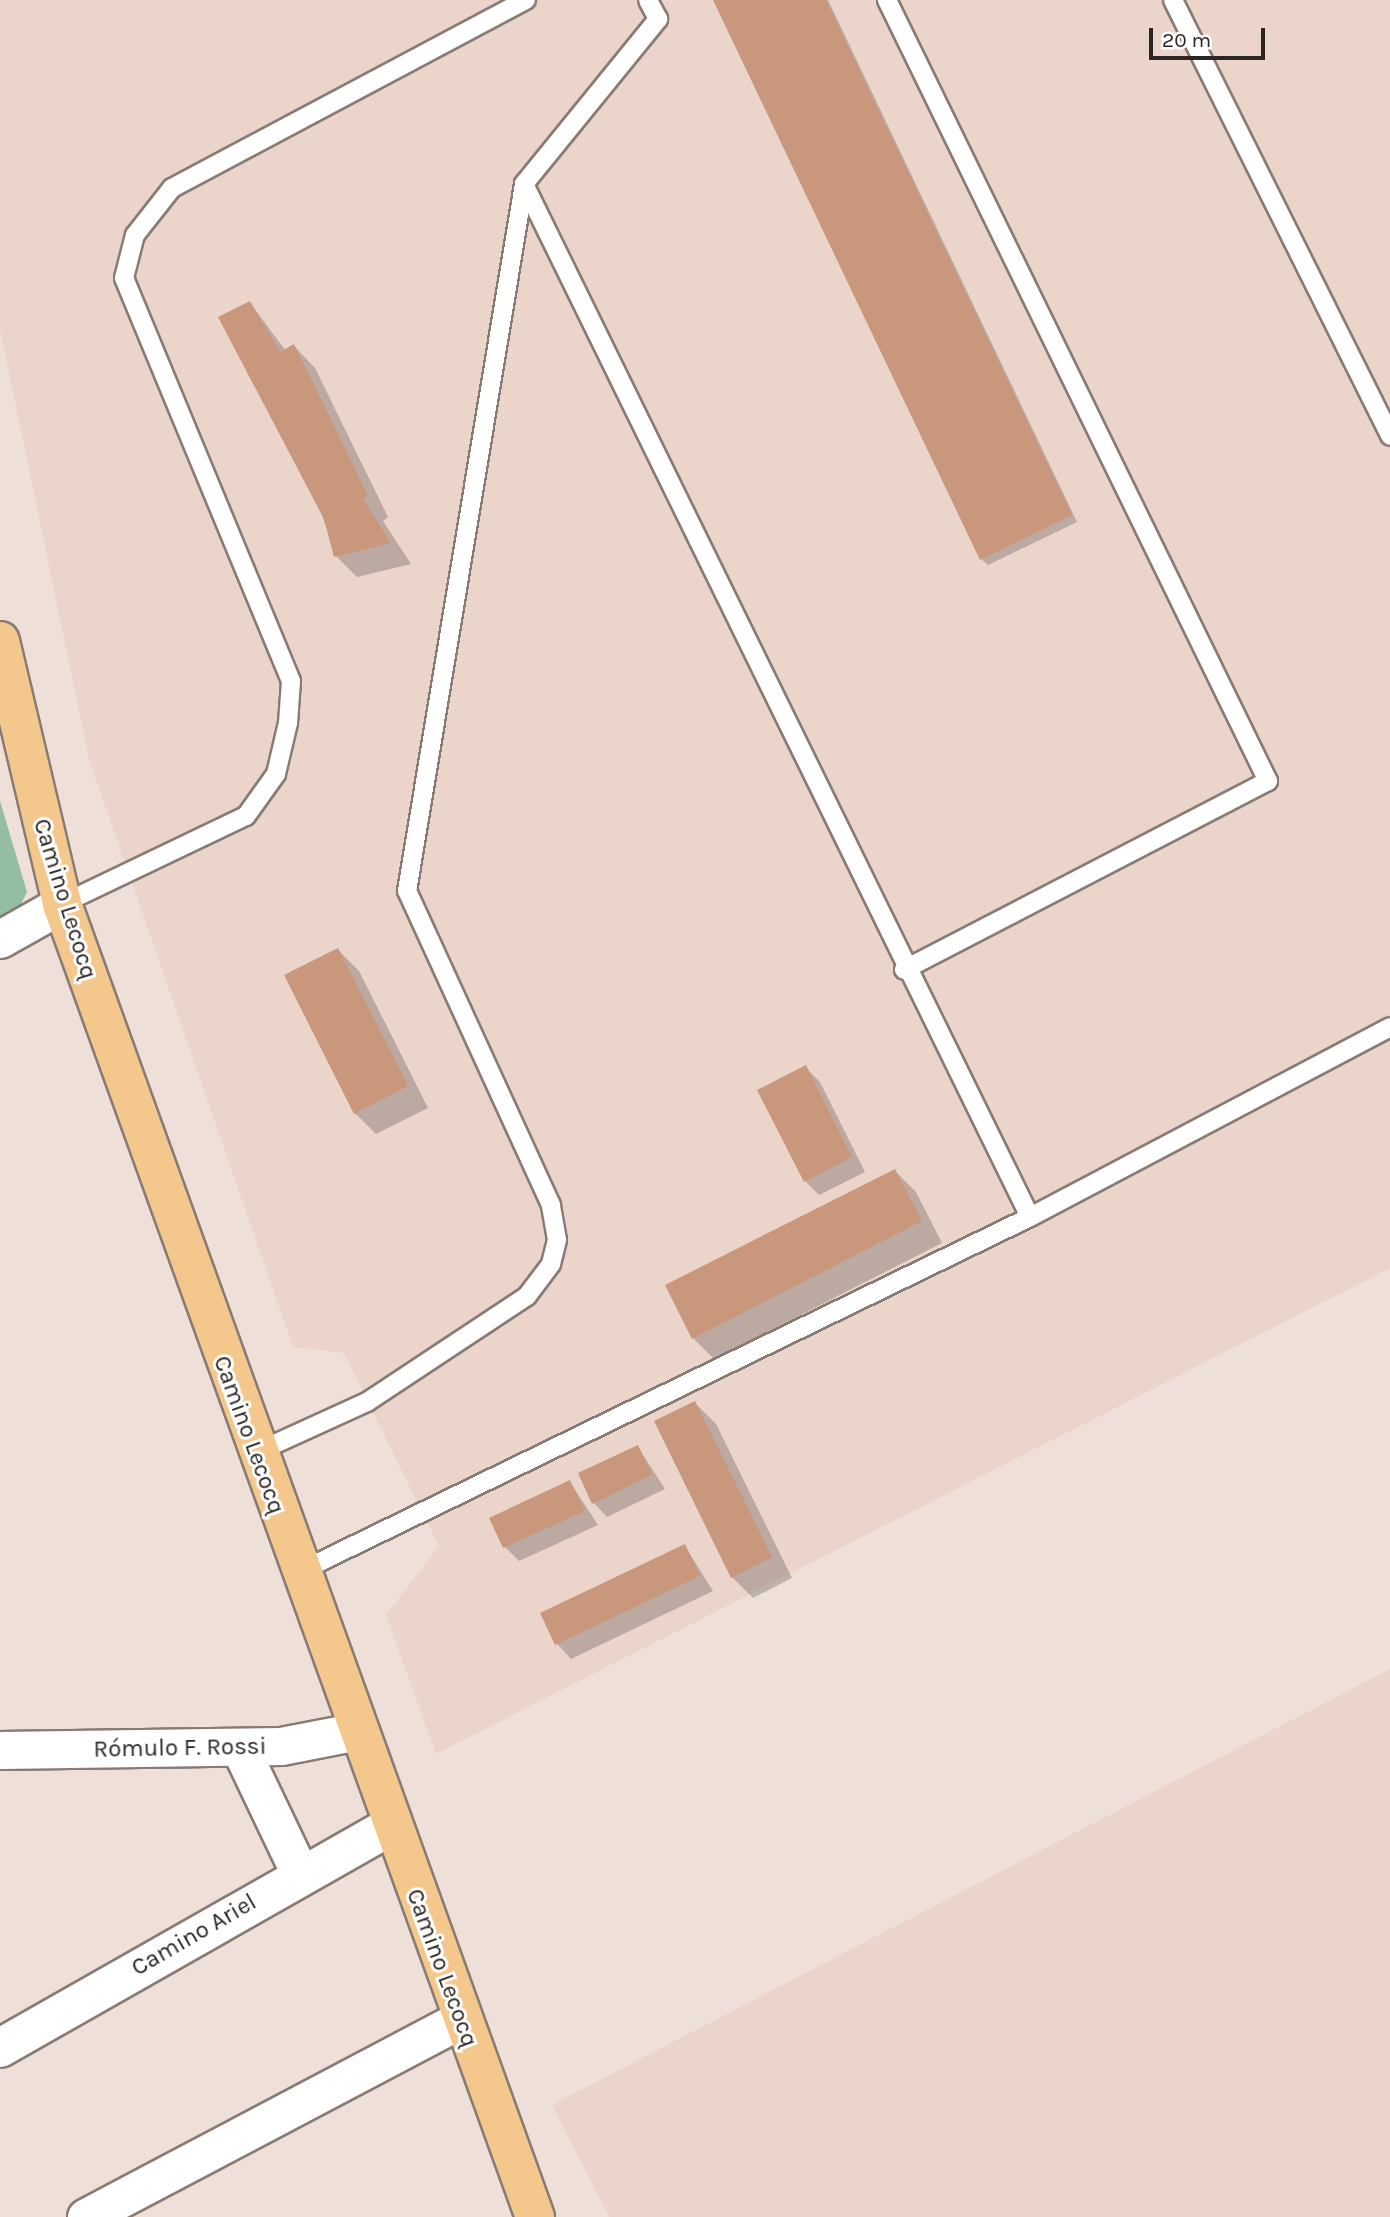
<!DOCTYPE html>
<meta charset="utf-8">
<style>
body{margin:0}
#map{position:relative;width:1390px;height:2217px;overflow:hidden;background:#eee0d8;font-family:Karla,sans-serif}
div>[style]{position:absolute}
.industrial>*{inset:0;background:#ebd4ca}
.green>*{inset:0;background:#93bea1}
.shadow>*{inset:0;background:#0003}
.building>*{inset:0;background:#c8977c}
.roads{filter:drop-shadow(2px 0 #887b74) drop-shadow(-2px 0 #887b74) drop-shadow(0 2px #887b74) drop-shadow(0 -2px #887b74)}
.service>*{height:18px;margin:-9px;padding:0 9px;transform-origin:9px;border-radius:9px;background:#fff}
.minor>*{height:37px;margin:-18.5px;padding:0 18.5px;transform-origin:18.5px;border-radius:18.5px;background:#fff}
.tertiary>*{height:38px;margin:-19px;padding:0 19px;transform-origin:19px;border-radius:19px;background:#fff}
.primary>*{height:38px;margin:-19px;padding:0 19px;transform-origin:19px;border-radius:19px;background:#f4c78d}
span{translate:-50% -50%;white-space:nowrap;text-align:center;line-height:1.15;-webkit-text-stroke:6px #fff;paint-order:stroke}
.street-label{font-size:24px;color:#2b2623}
.scale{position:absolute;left:1149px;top:28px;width:116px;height:32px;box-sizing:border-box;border:4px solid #2b2623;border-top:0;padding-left:9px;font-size:21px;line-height:24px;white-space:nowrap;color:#2b2623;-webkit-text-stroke:5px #fff;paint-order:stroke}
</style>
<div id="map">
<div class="industrial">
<i style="clip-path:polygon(0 0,1390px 0,1390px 1268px,436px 1754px,386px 1615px,439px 1546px,344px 1353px,293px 1347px,89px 759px,0 329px)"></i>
<i style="clip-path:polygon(1390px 1669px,1390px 2217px,609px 2217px,552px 2105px)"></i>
</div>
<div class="green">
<i style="clip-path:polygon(0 801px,27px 892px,19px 908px,0 918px)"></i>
</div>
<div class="shadow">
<i style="clip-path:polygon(715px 0,828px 0,1077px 522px,988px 565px,981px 559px)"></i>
<i style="clip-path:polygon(250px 303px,286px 351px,294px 346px,315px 368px,388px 517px,383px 521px,411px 564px,357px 577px,336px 556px)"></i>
<i style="clip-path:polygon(338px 950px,359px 971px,428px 1108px,376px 1134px,355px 1113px)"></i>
<i style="clip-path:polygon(805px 1067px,820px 1082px,865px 1172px,819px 1195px,805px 1181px)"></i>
<i style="clip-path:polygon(895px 1171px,916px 1192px,942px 1243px,714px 1359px,693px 1338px)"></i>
<i style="clip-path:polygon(695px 1403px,716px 1424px,792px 1578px,753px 1598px,732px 1577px)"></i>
<i style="clip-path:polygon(638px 1447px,665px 1489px,607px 1517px,593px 1502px)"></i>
<i style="clip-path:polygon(570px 1482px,598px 1525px,519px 1561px,505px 1547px)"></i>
<i style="clip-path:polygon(685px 1546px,713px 1591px,571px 1659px,557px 1644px,542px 1614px)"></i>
</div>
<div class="building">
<i style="clip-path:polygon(713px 0,826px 0,1072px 515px,980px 560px)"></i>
<i style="clip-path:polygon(250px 301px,280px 352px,294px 344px,368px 496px,363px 499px,391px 543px,334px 557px,324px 519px,218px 317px)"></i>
<i style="clip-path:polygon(338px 948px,408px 1086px,354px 1114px,284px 975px)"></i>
<i style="clip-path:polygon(806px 1065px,852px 1157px,804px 1182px,757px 1090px)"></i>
<i style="clip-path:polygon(895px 1169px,922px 1221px,692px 1339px,665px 1285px)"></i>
<i style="clip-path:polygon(695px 1401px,772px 1557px,731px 1578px,654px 1421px)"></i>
<i style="clip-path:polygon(638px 1445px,652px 1475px,592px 1504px,578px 1473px)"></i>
<i style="clip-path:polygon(570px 1480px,585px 1511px,503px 1548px,489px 1518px)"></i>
<i style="clip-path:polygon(685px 1544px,700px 1576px,555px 1645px,540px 1613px)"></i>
</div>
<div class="roads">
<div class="service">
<i style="left:887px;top:0;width:869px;rotate:64deg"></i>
<i style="left:1268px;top:781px;width:410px;rotate:152.6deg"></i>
<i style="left:1173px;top:0;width:487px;rotate:63.5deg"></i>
<i style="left:524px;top:184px;width:1150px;rotate:63.9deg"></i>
<i style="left:62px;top:904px;width:204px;rotate:-25.6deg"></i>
<i style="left:246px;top:816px;width:52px;rotate:-54.5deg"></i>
<i style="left:276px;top:774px;width:52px;rotate:-76.8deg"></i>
<i style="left:288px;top:723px;width:42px;rotate:-85.9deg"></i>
<i style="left:291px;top:681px;width:436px;rotate:-112.5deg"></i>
<i style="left:124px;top:278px;width:44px;rotate:-75.7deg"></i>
<i style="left:135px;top:235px;width:60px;rotate:-51.8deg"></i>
<i style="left:172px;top:188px;width:401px;rotate:-28deg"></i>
<i style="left:255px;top:1453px;width:123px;rotate:-24.5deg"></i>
<i style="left:367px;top:1402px;width:192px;rotate:-33.5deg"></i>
<i style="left:527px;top:1296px;width:40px;rotate:-53deg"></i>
<i style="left:551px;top:1264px;width:25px;rotate:-76deg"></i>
<i style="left:557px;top:1240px;width:36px;rotate:-100deg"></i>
<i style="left:551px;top:1205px;width:345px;rotate:-114.6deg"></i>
<i style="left:407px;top:891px;width:717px;rotate:-80.6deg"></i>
<i style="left:524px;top:184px;width:213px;rotate:-50.9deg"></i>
<i style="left:658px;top:19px;width:21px;rotate:-118deg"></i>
<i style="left:299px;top:1572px;width:813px;rotate:-25.9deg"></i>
<i style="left:1030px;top:1217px;width:407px;rotate:-27.8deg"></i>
</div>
<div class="minor">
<i style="left:0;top:939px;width:71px;rotate:-29.4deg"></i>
<i style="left:240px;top:1748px;width:140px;rotate:64.5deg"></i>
<i style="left:0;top:1750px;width:281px;rotate:-0.8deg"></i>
<i style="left:281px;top:1746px;width:78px;rotate:-11deg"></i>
<i style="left:86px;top:2217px;width:423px;rotate:-27.8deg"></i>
</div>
<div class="tertiary">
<i style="left:0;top:2048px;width:450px;rotate:-29.6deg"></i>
</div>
<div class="primary">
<i style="left:0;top:641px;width:270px;rotate:76.7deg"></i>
<i style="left:62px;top:904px;width:1396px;rotate:70.19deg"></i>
</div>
</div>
<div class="street-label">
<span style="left:65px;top:899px;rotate:73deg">Camino Lecocq</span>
<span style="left:249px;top:1435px;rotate:70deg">Camino Lecocq</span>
<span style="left:180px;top:1748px;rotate:-1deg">Rómulo F. Rossi</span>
<span style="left:194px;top:1935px;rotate:-30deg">Camino Ariel</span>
<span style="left:442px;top:1968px;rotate:70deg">Camino Lecocq</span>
</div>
<div class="scale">20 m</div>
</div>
